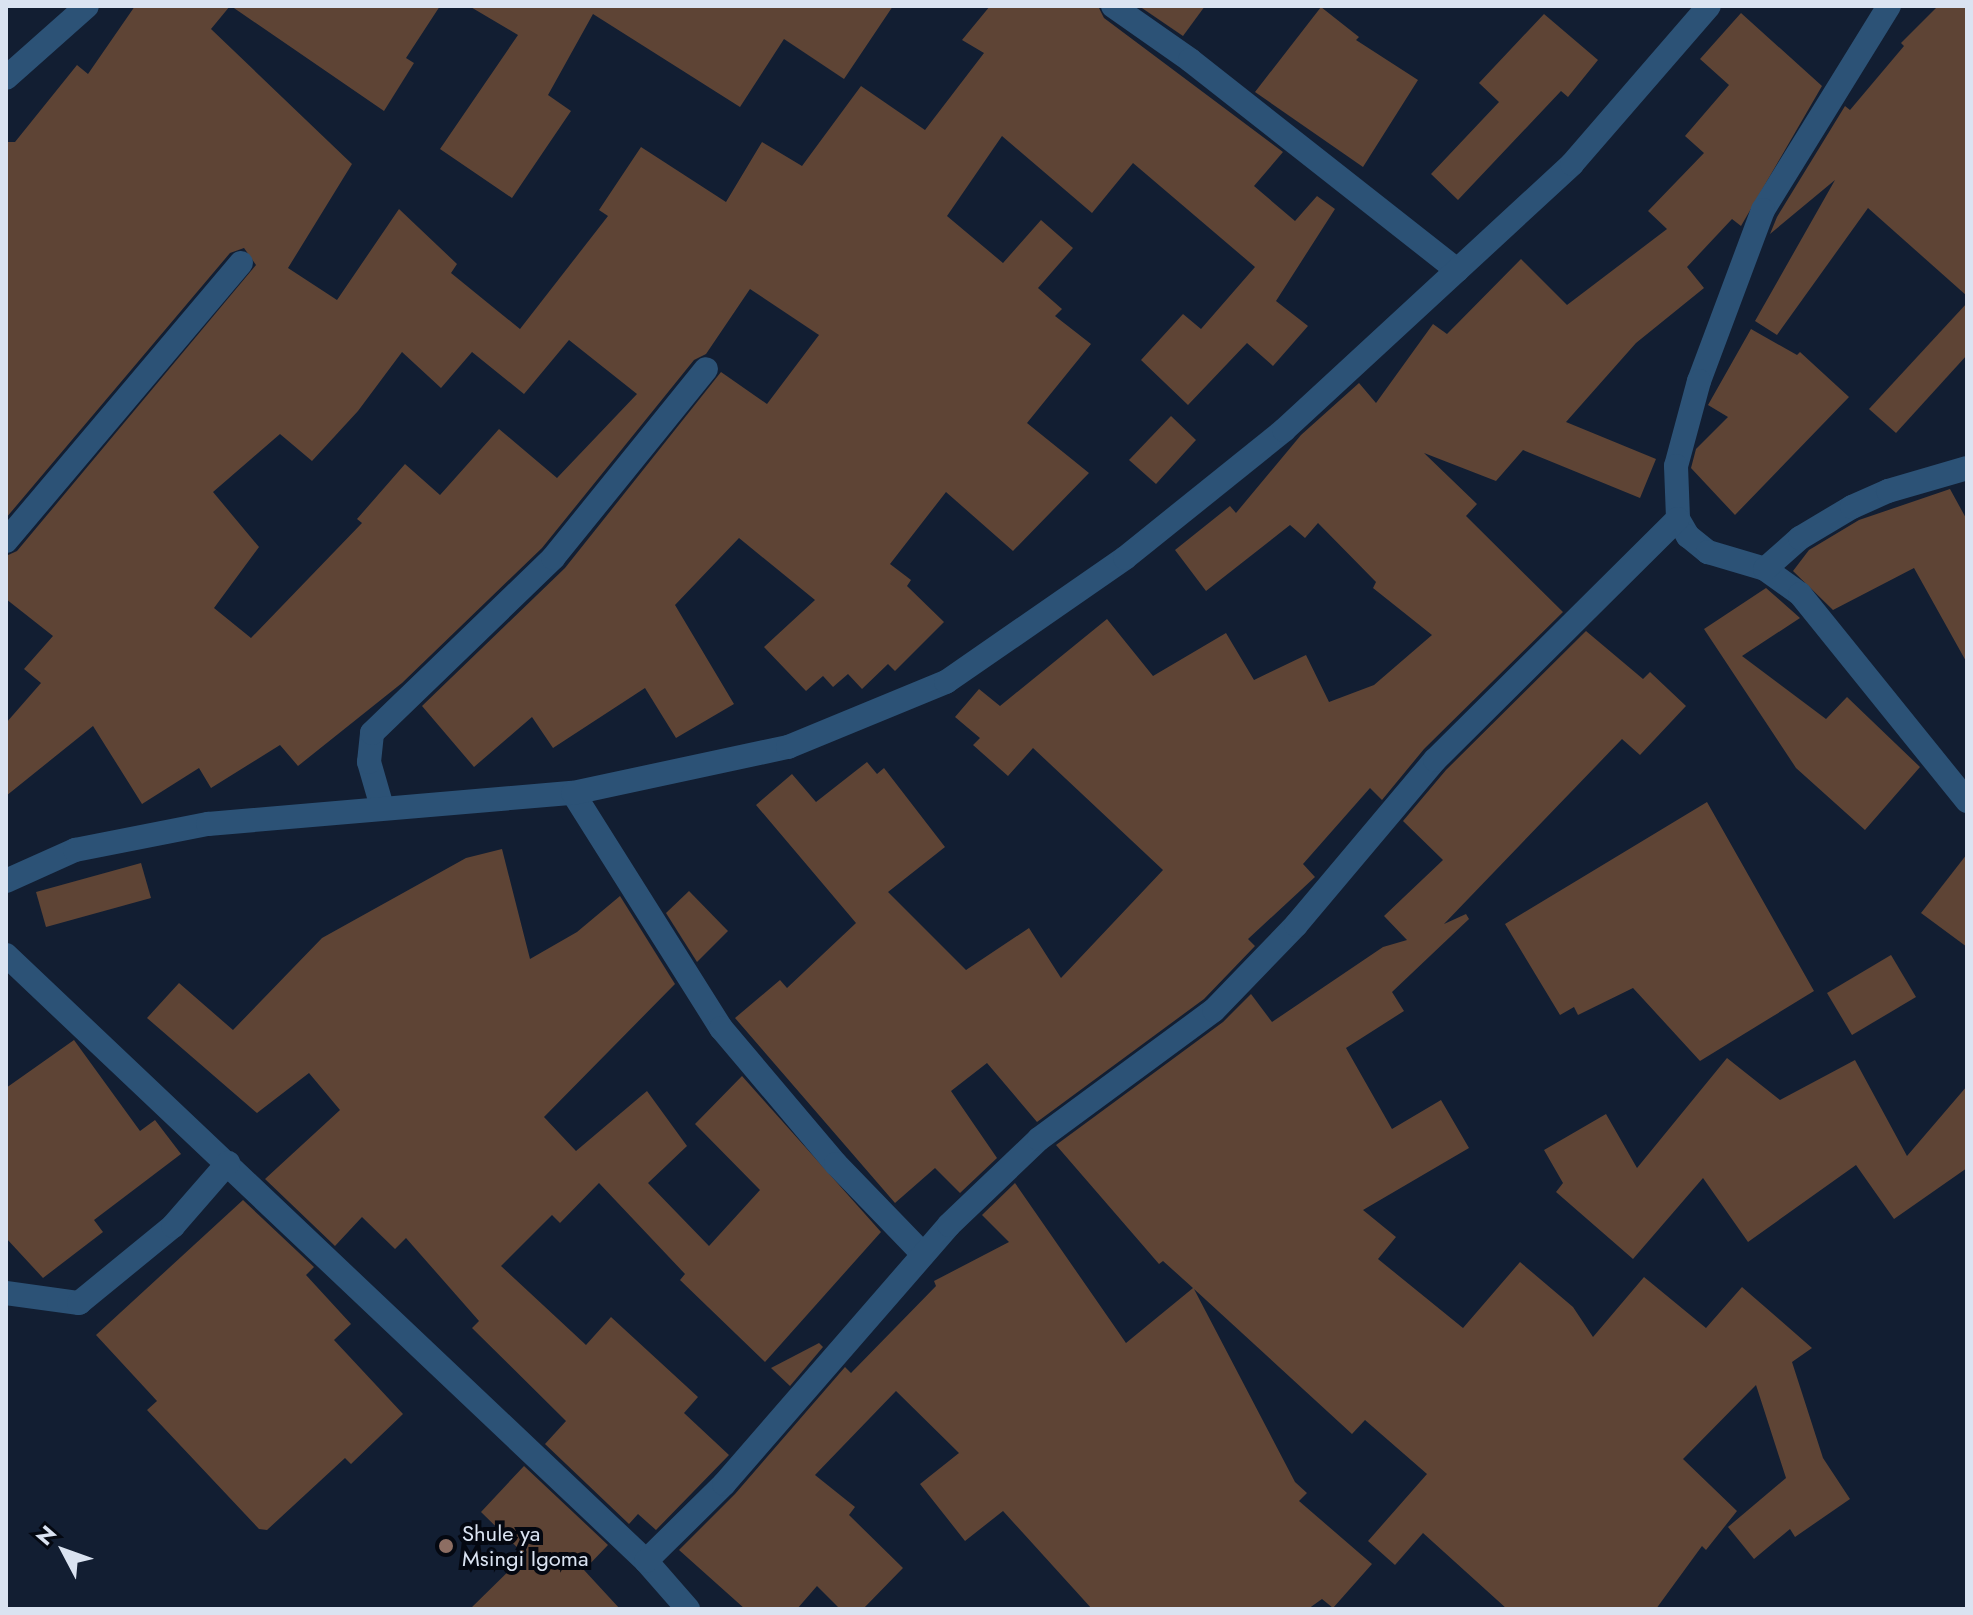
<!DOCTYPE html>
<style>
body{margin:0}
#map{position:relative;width:1973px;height:1615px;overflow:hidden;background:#121e32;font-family:Jost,sans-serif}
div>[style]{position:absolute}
.building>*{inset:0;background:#5e4435}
.street>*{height:24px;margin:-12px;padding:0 12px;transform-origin:12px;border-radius:12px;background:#2c5276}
.dots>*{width:22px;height:22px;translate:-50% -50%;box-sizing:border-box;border:4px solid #040811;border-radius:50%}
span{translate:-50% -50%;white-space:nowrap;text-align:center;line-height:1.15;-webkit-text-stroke:8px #040811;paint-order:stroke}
.poi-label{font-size:22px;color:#dae3f1}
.left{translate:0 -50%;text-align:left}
.frame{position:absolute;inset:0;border:8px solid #dae3f1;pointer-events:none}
.north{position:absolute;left:24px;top:1511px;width:80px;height:80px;-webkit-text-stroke:6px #040811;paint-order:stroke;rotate:311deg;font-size:22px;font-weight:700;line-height:32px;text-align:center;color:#dae3f1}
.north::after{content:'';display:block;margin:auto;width:28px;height:36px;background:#dae3f1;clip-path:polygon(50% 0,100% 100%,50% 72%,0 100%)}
</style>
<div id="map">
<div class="building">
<i style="clip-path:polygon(evenodd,135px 6px,230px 6px,211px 29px,352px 164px,288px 268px,337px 300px,399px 209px,457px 264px,451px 273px,520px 329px,608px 216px,599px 210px,641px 147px,726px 202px,762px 142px,802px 166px,861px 86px,925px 130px,984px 53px,962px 40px,990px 6px,1098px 6px,1104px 18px,1283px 152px,1254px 186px,1295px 221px,1317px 196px,1335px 209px,1276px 301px,1308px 326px,1273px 366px,1247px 343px,1188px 405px,1141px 360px,1183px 314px,1201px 329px,1255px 267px,1133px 163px,1092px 213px,1002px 136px,947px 216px,1003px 263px,1041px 220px,1073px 248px,1038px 288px,1062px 309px,1055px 316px,1091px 344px,1027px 423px,1089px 473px,1013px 551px,946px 492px,890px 564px,911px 580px,907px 586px,944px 622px,895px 671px,888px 664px,862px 689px,848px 674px,833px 687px,823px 676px,806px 691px,764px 647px,815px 600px,739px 538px,675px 605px,734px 704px,676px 738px,645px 688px,553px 748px,532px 717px,474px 767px,422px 706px,565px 568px,721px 372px,767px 404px,819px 335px,750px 289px,706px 354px,694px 360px,542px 548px,402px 683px,298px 766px,280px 745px,211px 788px,199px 768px,142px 804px,93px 726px,6px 796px,6px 723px,41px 683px,24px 669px,53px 636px,6px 599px,6px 556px,17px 551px,256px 265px,244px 248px,230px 253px,6px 518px,6px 142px,15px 142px,77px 65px,88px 74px,135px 6px,569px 340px,637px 394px,557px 478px,499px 429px,440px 495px,405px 464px,357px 519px,362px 523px,251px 638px,214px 608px,259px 547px,213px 492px,280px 434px,312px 461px,358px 411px,402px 352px,441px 388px,472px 352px,524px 394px,569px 340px)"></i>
<i style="clip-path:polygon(231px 6px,440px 6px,406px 58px,414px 63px,384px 111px)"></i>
<i style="clip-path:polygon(469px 6px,893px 6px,844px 79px,784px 39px,740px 107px,593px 14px,548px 95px,571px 111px,512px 198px,440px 149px,518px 35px)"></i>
<i style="clip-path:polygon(1139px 6px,1205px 6px,1183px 36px)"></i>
<i style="clip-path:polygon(1938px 6px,1967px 6px,1967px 296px,1868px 208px,1777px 335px,1755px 321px,1835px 180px,1770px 234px,1777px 217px,1845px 106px,1850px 110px,1904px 46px,1901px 43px)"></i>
<i style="clip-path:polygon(1321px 7px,1359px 37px,1356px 40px,1418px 80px,1363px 167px,1255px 92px)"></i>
<i style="clip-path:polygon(1741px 13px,1822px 86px,1741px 226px,1732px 219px,1687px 267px,1704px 288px,1636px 343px,1566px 422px,1656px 459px,1640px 498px,1523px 450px,1496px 481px,1424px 453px,1477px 504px,1466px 516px,1563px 612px,1424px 749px,1382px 800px,1370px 788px,1303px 864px,1315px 877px,1248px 939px,1255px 946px,1204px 999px,1037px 1122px,987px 1063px,951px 1091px,997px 1158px,960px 1193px,935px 1168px,895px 1203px,735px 1018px,780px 980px,787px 988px,856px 923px,756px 805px,792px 774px,816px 802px,867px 762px,877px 774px,884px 768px,945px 847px,888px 892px,966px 970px,1029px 928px,1061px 978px,1163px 870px,1033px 748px,1008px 776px,973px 745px,980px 738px,955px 717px,979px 689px,1000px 706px,1107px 619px,1153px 676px,1226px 633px,1254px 680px,1306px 655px,1329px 702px,1374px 685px,1432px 635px,1373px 588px,1376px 582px,1318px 523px,1305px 538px,1290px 525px,1206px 591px,1175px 550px,1230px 506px,1236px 513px,1301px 435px,1359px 383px,1376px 403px,1433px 324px,1447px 334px,1521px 259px,1567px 305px,1667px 229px,1648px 211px,1704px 153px,1685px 136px,1729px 85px,1700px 59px)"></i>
<i style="clip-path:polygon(1544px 14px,1598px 60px,1568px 97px,1561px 91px,1458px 200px,1431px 174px,1499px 102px,1479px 83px)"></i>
<i style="clip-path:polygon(1967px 303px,1967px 355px,1896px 433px,1869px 409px)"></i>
<i style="clip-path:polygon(1751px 329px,1797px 355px,1800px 352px,1849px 397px,1735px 515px,1691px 468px,1696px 449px,1728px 417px,1708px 405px)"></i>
<i style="clip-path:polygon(1171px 416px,1196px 440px,1156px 484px,1129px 460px)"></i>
<i style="clip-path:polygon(1950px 489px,1967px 520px,1967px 663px,1914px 568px,1833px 610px,1793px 571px,1809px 550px,1859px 520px)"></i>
<i style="clip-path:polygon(1766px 588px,1800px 618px,1742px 656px,1826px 719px,1847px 697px,1920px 767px,1865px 830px,1796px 768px,1704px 629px)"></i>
<i style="clip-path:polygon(1586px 631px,1643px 679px,1650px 672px,1686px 706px,1640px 755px,1622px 739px,1444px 924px,1466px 914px,1469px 919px,1392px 992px,1404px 1011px,1346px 1048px,1392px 1129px,1441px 1100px,1469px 1148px,1363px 1210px,1396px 1237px,1378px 1259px,1463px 1328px,1520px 1262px,1573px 1307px,1593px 1337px,1644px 1277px,1706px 1328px,1742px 1287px,1812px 1348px,1792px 1362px,1823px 1458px,1850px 1499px,1795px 1537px,1790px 1529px,1754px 1559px,1728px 1527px,1786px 1478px,1756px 1385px,1683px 1459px,1737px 1511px,1706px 1550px,1702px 1546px,1656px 1609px,1507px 1609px,1423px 1533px,1395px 1565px,1368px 1541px,1427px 1474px,1365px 1420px,1352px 1434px,1194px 1289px,1295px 1482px,1307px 1493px,1299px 1501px,1372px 1564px,1333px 1608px,1322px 1599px,1308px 1609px,1092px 1609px,1003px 1511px,965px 1541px,920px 1484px,959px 1453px,896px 1391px,815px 1475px,855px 1507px,849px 1515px,903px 1568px,863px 1609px,840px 1609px,817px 1586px,797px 1609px,745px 1609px,679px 1550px,735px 1494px,845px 1367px,851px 1373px,936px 1286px,934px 1281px,1009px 1242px,982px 1215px,1015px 1183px,1126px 1343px,1193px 1288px,1163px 1261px,1159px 1264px,1056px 1145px,1223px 1022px,1251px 994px,1272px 1022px,1383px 947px,1407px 940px,1384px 916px,1443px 860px,1403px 821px,1446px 770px)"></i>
<i style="clip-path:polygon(1707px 802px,1814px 991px,1700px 1061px,1633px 988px,1578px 1015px,1574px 1007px,1560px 1015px,1505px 924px)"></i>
<i style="clip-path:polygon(502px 849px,530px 959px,577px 932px,620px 896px,675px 984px,544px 1117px,576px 1151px,647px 1091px,687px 1146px,648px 1183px,709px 1246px,760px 1190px,695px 1124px,742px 1076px,881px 1232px,765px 1362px,680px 1280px,685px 1274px,599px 1183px,560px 1223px,552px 1215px,501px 1266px,586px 1345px,611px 1317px,698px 1397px,684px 1413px,729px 1455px,656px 1530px,638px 1514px,629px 1524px,545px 1444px,566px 1421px,472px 1328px,479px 1321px,406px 1238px,395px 1249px,362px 1217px,335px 1246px,265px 1179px,340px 1110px,309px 1073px,257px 1113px,147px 1018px,179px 983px,233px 1030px,322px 938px,466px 858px)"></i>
<i style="clip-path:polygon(1967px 854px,1967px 947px,1921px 913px)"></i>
<i style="clip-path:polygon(141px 863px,151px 898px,46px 927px,36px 892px)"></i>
<i style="clip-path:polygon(689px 891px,728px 931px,697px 962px,666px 913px)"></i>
<i style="clip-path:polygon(1891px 955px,1916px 997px,1852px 1035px,1827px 993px)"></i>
<i style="clip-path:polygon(74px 1040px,140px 1131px,155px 1120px,181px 1154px,94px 1220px,103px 1232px,43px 1278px,6px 1238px,6px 1088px)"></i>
<i style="clip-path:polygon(1727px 1058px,1780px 1100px,1855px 1060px,1907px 1156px,1967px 1086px,1967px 1168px,1894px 1219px,1856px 1165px,1748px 1242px,1703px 1178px,1633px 1259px,1556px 1192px,1563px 1183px,1544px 1150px,1606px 1114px,1637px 1168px)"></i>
<i style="clip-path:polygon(243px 1200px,314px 1267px,306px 1275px,351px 1324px,334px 1340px,403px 1414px,351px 1464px,345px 1458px,267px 1530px,259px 1529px,147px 1410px,157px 1401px,96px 1335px)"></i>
<i style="clip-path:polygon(819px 1343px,823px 1347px,790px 1386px,771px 1368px)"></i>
<i style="clip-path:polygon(524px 1466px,608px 1545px,584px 1570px,620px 1609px,470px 1609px,525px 1555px,481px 1512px)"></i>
</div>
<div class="street">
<i style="left:1113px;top:6px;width:94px;rotate:35deg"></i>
<i style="left:1190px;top:60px;width:340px;rotate:38.2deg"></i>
<i style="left:1889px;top:6px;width:240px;rotate:121.7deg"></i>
<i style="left:1763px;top:210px;width:183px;rotate:110.5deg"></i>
<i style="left:1699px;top:381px;width:88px;rotate:105.1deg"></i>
<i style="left:1676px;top:466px;width:53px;rotate:87.8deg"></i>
<i style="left:1678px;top:519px;width:20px;rotate:60deg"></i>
<i style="left:1688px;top:536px;width:26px;rotate:39deg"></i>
<i style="left:1708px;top:552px;width:59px;rotate:16.6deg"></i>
<i style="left:1765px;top:569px;width:43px;rotate:35.5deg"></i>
<i style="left:1800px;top:594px;width:266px;rotate:51.1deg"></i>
<i style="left:6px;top:78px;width:108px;rotate:-41.6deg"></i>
<i style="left:6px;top:541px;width:364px;rotate:-49.8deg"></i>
<i style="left:1765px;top:569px;width:47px;rotate:-41.5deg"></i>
<i style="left:1800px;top:538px;width:61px;rotate:-30.8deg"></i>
<i style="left:1852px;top:507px;width:39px;rotate:-24deg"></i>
<i style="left:1888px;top:491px;width:82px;rotate:-16.2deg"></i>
<i style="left:573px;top:793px;width:278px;rotate:57.8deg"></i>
<i style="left:721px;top:1028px;width:178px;rotate:49.8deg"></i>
<i style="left:836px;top:1164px;width:125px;rotate:46deg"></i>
<i style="left:382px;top:807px;width:47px;rotate:-106.1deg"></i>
<i style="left:369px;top:762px;width:29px;rotate:-84deg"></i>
<i style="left:372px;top:733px;width:252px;rotate:-44deg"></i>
<i style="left:553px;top:558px;width:243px;rotate:-51deg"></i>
<i style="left:6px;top:881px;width:76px;rotate:-24.2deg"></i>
<i style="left:75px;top:850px;width:136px;rotate:-11.1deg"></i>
<i style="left:208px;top:824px;width:366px;rotate:-4.9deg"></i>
<i style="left:573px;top:793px;width:220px;rotate:-12.1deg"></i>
<i style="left:788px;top:747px;width:171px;rotate:-22.4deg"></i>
<i style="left:946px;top:682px;width:218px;rotate:-34.7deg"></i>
<i style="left:1125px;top:558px;width:204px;rotate:-38.8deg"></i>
<i style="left:1284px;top:430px;width:392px;rotate:-42.7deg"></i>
<i style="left:1572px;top:164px;width:209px;rotate:-49.1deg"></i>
<i style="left:6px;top:955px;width:881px;rotate:43.44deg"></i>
<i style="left:646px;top:1561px;width:64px;rotate:48.8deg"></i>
<i style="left:6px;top:1293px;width:74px;rotate:7.8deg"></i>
<i style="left:79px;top:1303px;width:122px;rotate:-39.3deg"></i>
<i style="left:173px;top:1226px;width:84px;rotate:-48.9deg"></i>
<i style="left:646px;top:1561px;width:110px;rotate:-44.6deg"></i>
<i style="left:724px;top:1484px;width:343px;rotate:-49deg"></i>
<i style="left:949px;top:1225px;width:124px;rotate:-43.7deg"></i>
<i style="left:1039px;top:1139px;width:217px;rotate:-36.4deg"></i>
<i style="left:1214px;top:1010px;width:118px;rotate:-46deg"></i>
<i style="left:1296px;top:925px;width:216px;rotate:-49.9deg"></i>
<i style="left:1435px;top:760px;width:342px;rotate:-44.8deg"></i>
</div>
<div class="dots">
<i style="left:446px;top:1546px;background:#8d6e63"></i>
</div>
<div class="poi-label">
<span class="left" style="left:462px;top:1546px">Shule ya<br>Msingi Igoma</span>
</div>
<div class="frame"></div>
<div class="north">N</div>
</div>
